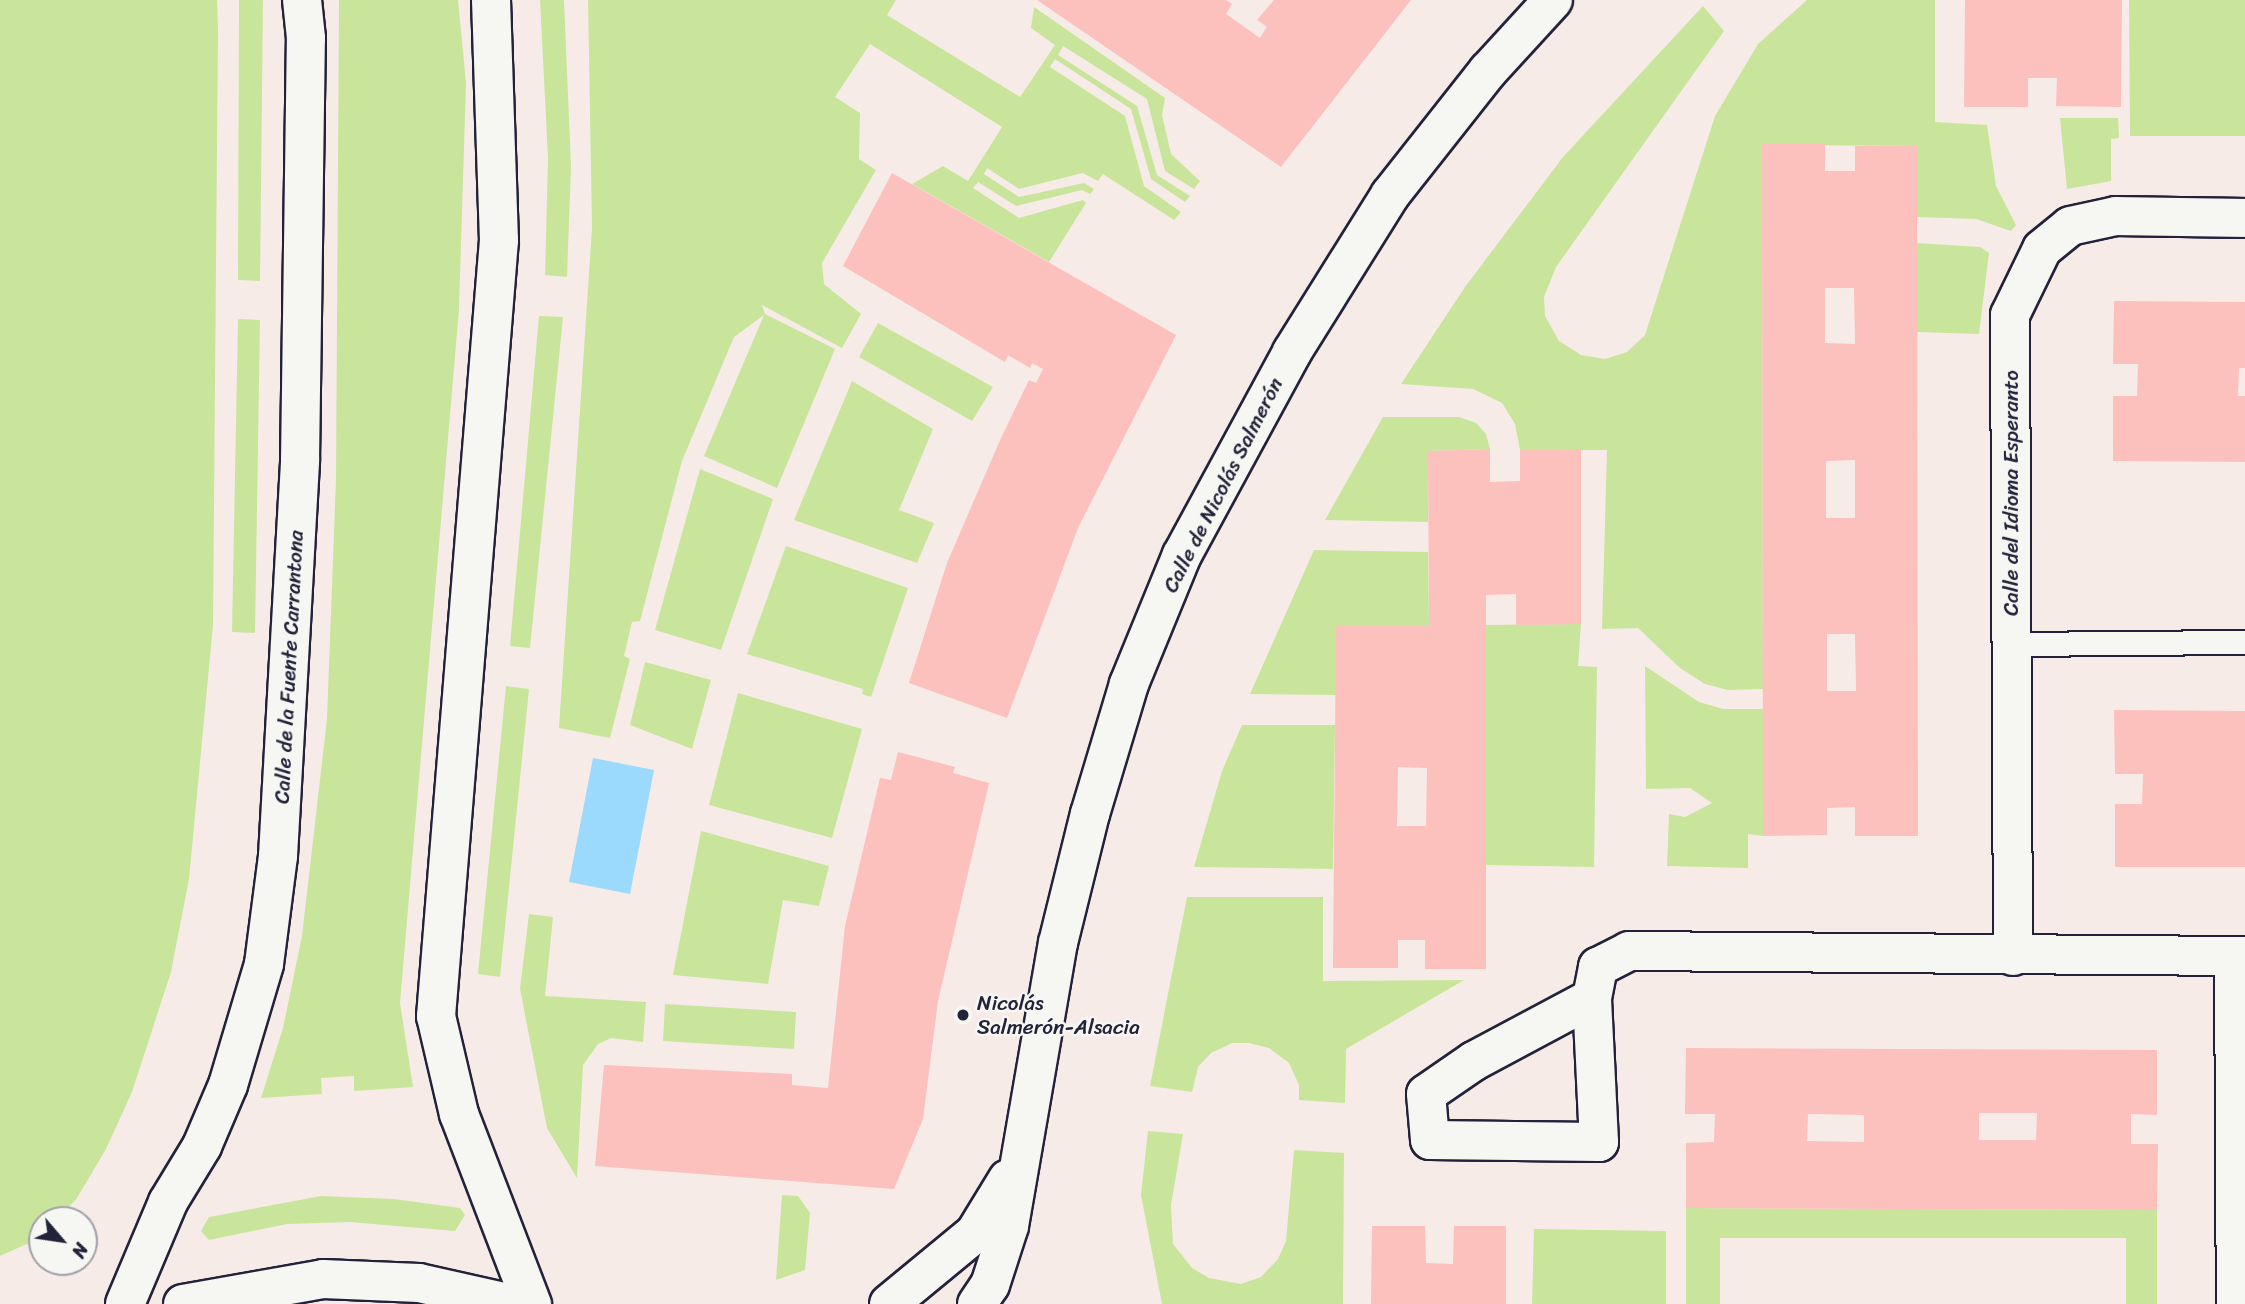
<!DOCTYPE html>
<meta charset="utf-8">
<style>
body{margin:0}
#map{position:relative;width:2245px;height:1304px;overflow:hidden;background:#f7ebe7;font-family:Sriracha,sans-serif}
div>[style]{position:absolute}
.green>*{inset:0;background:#c9e59c}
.water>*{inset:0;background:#9bd9fd}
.building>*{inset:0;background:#fcc0bd}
.roads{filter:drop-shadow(2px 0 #22223b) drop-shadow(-2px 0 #22223b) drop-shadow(0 2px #22223b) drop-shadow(0 -2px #22223b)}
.lane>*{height:23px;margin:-11.5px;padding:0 11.5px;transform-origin:11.5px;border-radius:11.5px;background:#f6f6f2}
.street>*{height:38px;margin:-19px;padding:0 19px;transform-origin:19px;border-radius:19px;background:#f6f6f2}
.primary>*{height:38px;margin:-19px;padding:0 19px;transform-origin:19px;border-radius:19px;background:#f6f6f2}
.dots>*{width:19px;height:19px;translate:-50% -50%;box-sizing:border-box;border:4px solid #f6f6f2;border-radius:50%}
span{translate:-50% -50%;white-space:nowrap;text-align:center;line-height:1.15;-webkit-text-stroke:5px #f6f6f2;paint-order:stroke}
.street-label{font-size:21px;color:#22223b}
.poi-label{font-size:21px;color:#22223b}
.left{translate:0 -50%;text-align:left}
.north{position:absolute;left:28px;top:1206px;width:70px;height:70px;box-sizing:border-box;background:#f6f6f2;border:2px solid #a1a1a9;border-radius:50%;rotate:119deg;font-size:19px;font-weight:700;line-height:28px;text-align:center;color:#22223b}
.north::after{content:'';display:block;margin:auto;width:24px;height:32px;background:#22223b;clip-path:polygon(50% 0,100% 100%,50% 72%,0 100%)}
</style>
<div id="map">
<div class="green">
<i style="clip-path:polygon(0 0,217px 0,218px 28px,213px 625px,189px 879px,171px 972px,132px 1092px,106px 1149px,77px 1198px,57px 1220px,42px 1220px,40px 1238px,0 1256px)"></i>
<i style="clip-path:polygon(239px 0,263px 0,260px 281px,238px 280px)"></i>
<i style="clip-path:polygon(339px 0,458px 0,466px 83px,459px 309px,400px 1003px,413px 1087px,354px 1091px,354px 1076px,321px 1078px,322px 1094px,261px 1098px,283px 1028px,302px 936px,327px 719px,336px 479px)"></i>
<i style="clip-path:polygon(540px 0,564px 0,571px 166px,567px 277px,545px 275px,548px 158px)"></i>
<i style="clip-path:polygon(588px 0,896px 0,887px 15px,1020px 97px,1055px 45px,1031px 28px,1034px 7px,1165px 98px,1162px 115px,1171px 154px,1200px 181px,1194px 189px,1165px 171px,1147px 99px,1063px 46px,1058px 55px,1137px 106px,1157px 175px,1190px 196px,1185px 202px,1151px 179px,1131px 109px,1055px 59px,1050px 67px,1125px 116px,1144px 186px,1181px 212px,1174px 220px,1103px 174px,1098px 181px,1083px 173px,1019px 189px,987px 168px,984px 174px,1019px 197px,1084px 183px,1094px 189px,1090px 194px,1082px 190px,1016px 206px,978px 182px,973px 188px,1019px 218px,1083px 200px,1086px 203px,1049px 262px,912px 184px,943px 166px,968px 181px,1002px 127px,870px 44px,835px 97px,860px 113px,859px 159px,876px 170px,822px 263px,824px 284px,861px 314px,842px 348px,762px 305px,765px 314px,835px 349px,777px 488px,704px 456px,764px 315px,734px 337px,682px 461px,640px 621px,632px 622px,624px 656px,630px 659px,610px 738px,559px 728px,592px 228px)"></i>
<i style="clip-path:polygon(1807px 0,1935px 0,1935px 122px,1987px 125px,1996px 186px,2016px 225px,2011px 231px,1976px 219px,1917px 217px,1916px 146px,1762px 145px,1763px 689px,1728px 690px,1705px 684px,1680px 668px,1638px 628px,1602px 629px,1607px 450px,1520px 450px,1515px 424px,1502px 403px,1473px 389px,1401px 384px,1465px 287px,1563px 157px,1703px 6px,1724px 31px,1556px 267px,1544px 297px,1545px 316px,1559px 341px,1581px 355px,1605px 359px,1627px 352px,1645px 335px,1715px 116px,1758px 44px)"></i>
<i style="clip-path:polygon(2129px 0,2245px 0,2245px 136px,2130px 136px)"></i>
<i style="clip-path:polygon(2060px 118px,2118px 118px,2119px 138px,2111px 139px,2111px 181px,2067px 189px)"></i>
<i style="clip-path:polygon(1916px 243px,1980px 247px,1989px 253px,1979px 334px,1917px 332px)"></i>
<i style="clip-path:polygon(539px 316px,563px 317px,530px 648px,510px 646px)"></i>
<i style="clip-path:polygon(238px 319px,260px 320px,255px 633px,232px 632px)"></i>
<i style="clip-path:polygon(878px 323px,993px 387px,972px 421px,859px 357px)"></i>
<i style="clip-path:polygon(852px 381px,933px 429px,899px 510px,934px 523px,917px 563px,794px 520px)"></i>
<i style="clip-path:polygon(1383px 417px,1459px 417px,1476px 423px,1486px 434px,1490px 449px,1428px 451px,1428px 522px,1325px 520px)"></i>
<i style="clip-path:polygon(700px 469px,773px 499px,721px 650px,655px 630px)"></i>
<i style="clip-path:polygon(786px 546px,908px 588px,871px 697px,862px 694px,863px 689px,747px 654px)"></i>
<i style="clip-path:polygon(1314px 550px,1428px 552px,1429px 625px,1336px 625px,1336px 695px,1250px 694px)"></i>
<i style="clip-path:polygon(1581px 624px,1578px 666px,1597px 667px,1594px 867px,1486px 865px,1486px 625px)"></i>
<i style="clip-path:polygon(645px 662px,711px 680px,692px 749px,630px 725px)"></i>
<i style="clip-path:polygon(1645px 666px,1699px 702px,1723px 709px,1764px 709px,1763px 836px,1748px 834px,1748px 868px,1667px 866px,1669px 814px,1685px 817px,1712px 803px,1690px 788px,1646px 789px)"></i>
<i style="clip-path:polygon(506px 686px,529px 689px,500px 977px,478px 974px)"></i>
<i style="clip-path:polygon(738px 693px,862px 729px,832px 838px,709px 805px)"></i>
<i style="clip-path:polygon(1242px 725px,1335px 725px,1333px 869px,1194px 867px,1222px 771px)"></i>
<i style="clip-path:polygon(701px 831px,829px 866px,819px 906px,783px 900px,768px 984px,673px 975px)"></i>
<i style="clip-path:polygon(1187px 897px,1323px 897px,1323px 981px,1464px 980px,1346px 1049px,1345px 1103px,1299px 1100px,1299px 1085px,1289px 1063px,1269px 1048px,1249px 1043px,1232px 1043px,1211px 1053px,1198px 1067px,1192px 1092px,1150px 1086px)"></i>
<i style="clip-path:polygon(529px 914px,553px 917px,545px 996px,646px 1002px,643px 1042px,611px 1038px,598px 1044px,583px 1065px,577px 1178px,547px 1128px,520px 989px)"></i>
<i style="clip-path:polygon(665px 1004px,796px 1012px,794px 1049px,663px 1041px)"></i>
<i style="clip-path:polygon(1148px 1131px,1183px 1134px,1171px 1205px,1173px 1244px,1192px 1268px,1209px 1278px,1241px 1284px,1261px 1277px,1278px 1259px,1286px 1241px,1294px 1150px,1344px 1153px,1343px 1304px,1162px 1304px,1141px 1195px)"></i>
<i style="clip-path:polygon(782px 1195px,798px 1196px,810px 1213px,805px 1270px,776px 1280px)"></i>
<i style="clip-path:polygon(321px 1196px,394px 1199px,460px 1208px,465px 1215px,455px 1231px,350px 1222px,287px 1224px,209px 1240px,201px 1231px,209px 1217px)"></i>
<i style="clip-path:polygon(1686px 1208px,2157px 1210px,2157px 1304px,2126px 1304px,2126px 1238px,1720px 1238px,1720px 1304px,1686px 1304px)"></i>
<i style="clip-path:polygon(1534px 1229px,1666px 1231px,1666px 1304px,1532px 1304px)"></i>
</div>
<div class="water">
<i style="clip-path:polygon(593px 758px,654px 770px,630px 894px,569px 882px)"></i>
</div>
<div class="building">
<i style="clip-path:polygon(1037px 0,1226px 0,1232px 4px,1226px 14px,1260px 38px,1267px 27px,1257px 20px,1274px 0,1411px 0,1281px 167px)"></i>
<i style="clip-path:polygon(1965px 0,2122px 0,2121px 107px,2056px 106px,2057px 78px,2028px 78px,2028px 107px,1964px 107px)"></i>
<i style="clip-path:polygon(evenodd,1762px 144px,1825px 144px,1825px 171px,1855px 171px,1855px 146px,1917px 146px,1918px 836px,1855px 836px,1855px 807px,1827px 808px,1827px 835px,1763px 836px,1762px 144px,1825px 288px,1854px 288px,1855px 344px,1825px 343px,1825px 288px,1762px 144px,1855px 460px,1855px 518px,1826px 518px,1826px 461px,1855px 460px,1762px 144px,1827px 634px,1855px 634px,1856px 691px,1827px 691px,1827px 634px)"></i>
<i style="clip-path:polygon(892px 173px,1176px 335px,1078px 528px,1007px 718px,909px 683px,947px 563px,1001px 438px,1029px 380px,1036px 383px,1043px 369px,1032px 363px,1030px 368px,1008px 355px,1005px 362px,843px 266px)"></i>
<i style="clip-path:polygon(2114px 301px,2245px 302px,2245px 368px,2239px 368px,2238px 396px,2245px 396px,2245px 462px,2113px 461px,2113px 396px,2137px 396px,2138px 364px,2113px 364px)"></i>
<i style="clip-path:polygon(evenodd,1490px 449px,1490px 482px,1520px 481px,1520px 450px,1581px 449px,1581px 624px,1516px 625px,1516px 594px,1486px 595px,1486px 969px,1425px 969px,1425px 940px,1398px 940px,1398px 968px,1333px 968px,1336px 625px,1429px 625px,1428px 451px,1490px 449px,1398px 767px,1427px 768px,1426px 826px,1397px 826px,1398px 767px)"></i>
<i style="clip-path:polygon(2114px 710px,2245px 711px,2245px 867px,2115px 867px,2115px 804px,2142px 804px,2143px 774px,2115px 774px)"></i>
<i style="clip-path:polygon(898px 752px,955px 767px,953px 773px,989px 783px,938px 1001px,923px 1119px,894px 1189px,595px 1166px,604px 1065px,792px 1074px,792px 1085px,828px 1088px,845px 926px,880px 778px,891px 780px)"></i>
<i style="clip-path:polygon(evenodd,1686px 1048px,2157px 1050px,2157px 1115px,2131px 1114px,2131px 1144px,2158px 1144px,2157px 1210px,1686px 1208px,1686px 1143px,1714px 1142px,1715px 1114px,1685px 1114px,1686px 1048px,1979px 1113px,2037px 1113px,2036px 1140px,1979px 1140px,1979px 1113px,1686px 1048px,1808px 1114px,1864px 1115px,1864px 1142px,1807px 1141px,1808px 1114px)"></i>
<i style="clip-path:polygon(1372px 1226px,1425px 1226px,1426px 1263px,1453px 1264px,1454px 1226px,1506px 1226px,1506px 1304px,1371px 1304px)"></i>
</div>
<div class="roads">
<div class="lane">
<i style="left:2012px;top:644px;width:233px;rotate:-0.5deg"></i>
</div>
<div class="street">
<i style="left:2013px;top:956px;width:641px;rotate:-90.27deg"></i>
<i style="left:2010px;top:315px;width:73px;rotate:-64.1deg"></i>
<i style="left:2042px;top:249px;width:36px;rotate:-39deg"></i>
<i style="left:2070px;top:226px;width:47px;rotate:-12.3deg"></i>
<i style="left:2116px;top:216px;width:129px;rotate:0.9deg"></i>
<i style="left:2234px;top:956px;width:348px;rotate:89.7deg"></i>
<i style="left:1592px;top:998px;width:134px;rotate:151.9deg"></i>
<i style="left:1474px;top:1061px;width:58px;rotate:145.5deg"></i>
<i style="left:1426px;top:1094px;width:46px;rotate:85deg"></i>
<i style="left:1430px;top:1140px;width:169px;rotate:0.7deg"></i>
<i style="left:1599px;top:1142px;width:144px;rotate:-92.8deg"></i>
<i style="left:1592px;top:998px;width:32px;rotate:-79deg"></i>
<i style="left:1598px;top:967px;width:35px;rotate:-27deg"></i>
<i style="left:1629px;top:951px;width:616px;rotate:0.47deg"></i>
<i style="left:889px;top:1304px;width:112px;rotate:-39.5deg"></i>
<i style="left:975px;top:1233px;width:63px;rotate:-58.6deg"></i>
<i style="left:977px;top:1304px;width:23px;rotate:-56deg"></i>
<i style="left:990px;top:1285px;width:62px;rotate:-72.1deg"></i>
<i style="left:1009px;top:1226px;width:287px;rotate:-80.2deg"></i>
<i style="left:1058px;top:943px;width:133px;rotate:-76.1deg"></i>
<i style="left:1090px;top:814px;width:136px;rotate:-73.3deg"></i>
<i style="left:1129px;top:684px;width:139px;rotate:-67.7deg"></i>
<i style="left:1182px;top:555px;width:231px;rotate:-61.5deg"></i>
<i style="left:1292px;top:352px;width:185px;rotate:-58deg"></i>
<i style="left:1390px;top:195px;width:158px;rotate:-51.7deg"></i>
<i style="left:1488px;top:71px;width:96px;rotate:-47.5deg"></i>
</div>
<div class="primary">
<i style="left:491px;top:0;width:240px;rotate:88.1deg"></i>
<i style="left:499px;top:240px;width:779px;rotate:94.64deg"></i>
<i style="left:436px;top:1016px;width:101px;rotate:76.8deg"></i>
<i style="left:459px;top:1114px;width:204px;rotate:69deg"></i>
<i style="left:125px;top:1304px;width:111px;rotate:-67.1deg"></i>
<i style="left:168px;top:1202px;width:66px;rotate:-58.7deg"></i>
<i style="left:202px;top:1146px;width:66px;rotate:-66.9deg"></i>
<i style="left:228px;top:1085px;width:126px;rotate:-73.4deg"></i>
<i style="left:264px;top:964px;width:109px;rotate:-82.6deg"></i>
<i style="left:278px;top:856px;width:396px;rotate:-86.8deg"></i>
<i style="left:300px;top:461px;width:423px;rotate:-89.2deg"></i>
<i style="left:306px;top:38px;width:38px;rotate:-96deg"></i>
<i style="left:183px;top:1304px;width:142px;rotate:-10.1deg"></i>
<i style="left:323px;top:1279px;width:96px;rotate:2.4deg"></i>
<i style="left:419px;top:1283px;width:96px;rotate:12.6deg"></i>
</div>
</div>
<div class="dots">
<i style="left:963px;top:1015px;background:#22223b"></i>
</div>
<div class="street-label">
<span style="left:1223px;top:485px;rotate:-63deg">Calle de Nicolás Salmerón</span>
<span style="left:2011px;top:493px;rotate:-90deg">Calle del Idioma Esperanto</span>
<span style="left:289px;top:667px;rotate:-87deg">Calle de la Fuente Carrantona</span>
</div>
<div class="poi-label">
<span class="left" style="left:977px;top:1015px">Nicolás<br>Salmerón-Alsacia</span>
</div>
<div class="north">N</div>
</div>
